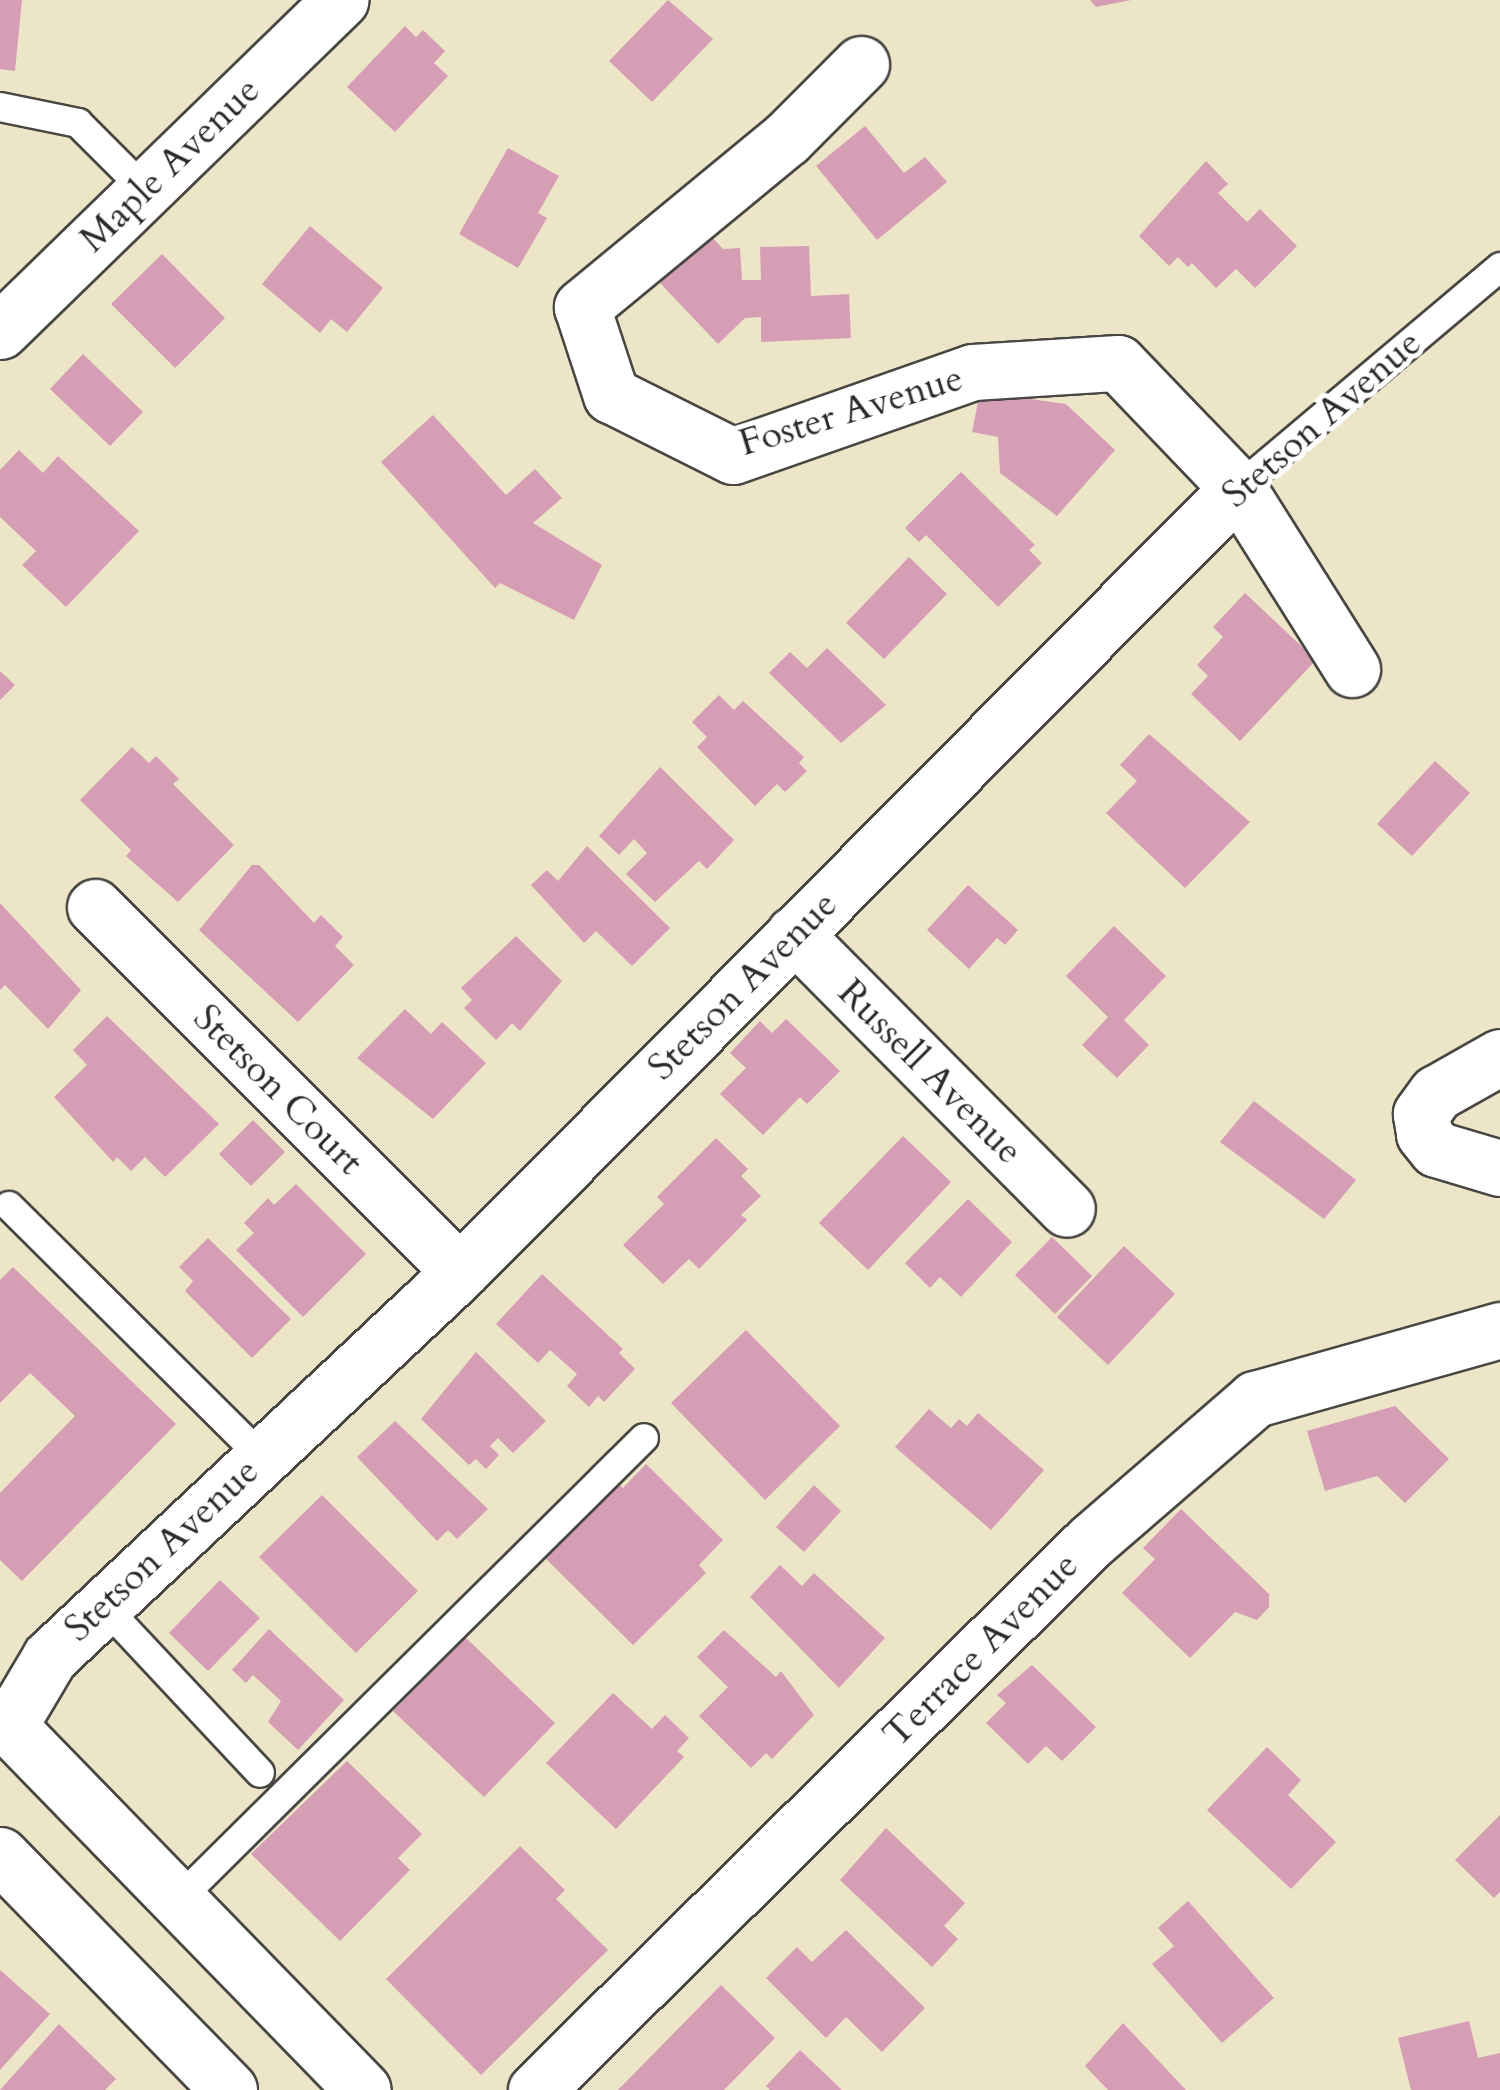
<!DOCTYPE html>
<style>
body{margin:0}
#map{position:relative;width:1500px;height:2090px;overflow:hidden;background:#ede5c7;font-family:Cardo,serif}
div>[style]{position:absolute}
.building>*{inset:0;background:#d59eb4}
.roads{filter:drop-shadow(2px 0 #484742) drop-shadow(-2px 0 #484742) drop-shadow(0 2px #484742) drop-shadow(0 -2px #484742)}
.service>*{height:28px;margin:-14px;padding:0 14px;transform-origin:14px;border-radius:14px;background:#fff}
.minor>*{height:55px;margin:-27.5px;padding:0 27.5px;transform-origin:27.5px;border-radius:27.5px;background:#fff}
.primary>*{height:55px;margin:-27.5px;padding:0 27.5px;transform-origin:27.5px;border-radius:27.5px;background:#fff}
span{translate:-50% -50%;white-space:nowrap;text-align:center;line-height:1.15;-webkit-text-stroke:10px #fff;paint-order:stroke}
.street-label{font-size:38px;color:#2b2b2b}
</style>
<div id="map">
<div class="building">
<i style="clip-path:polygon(0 0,22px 0,15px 71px,0 69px)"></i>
<i style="clip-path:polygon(668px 0,713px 39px,652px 102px,609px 61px)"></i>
<i style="clip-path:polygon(1090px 0,1131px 0,1096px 7px)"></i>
<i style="clip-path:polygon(405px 26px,416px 37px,423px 30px,445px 51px,434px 63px,448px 76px,395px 132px,347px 87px)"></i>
<i style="clip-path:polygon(865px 126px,904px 173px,925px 157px,947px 182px,877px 240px,816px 166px)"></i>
<i style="clip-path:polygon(508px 148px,559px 176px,538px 213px,547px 218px,518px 268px,459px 234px)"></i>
<i style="clip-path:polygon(1206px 161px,1228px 184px,1218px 193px,1247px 222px,1260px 209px,1297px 246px,1255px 288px,1236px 269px,1216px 288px,1192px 263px,1188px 267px,1178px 257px,1169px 266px,1139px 236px)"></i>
<i style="clip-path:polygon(310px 226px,383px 288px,347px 332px,331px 319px,320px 333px,262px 284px)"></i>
<i style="clip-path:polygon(710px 235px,723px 249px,740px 248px,742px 280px,761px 280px,760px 247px,809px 246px,811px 296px,849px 294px,851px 338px,761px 342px,761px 317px,745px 318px,718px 344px,660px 283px)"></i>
<i style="clip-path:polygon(162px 254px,225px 318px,175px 368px,111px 304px)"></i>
<i style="clip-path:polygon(83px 354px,143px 412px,110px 446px,50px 389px)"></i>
<i style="clip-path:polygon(980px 392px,1066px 404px,1115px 450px,1057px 516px,1000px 473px,998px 437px,972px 432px)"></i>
<i style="clip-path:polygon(433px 415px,506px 495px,535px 469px,562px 498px,533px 523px,602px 565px,574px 620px,500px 583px,495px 588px,381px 462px)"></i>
<i style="clip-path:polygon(19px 450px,43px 473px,58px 456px,139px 531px,66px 607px,22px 565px,36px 551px,0 517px,0 470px)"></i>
<i style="clip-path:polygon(961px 472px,1035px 545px,1029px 550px,1042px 563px,998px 607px,926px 535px,919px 542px,905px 528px)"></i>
<i style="clip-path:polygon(909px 557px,947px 594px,884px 659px,846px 623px)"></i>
<i style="clip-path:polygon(1245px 593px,1316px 660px,1240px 741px,1191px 694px,1208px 676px,1197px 665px,1223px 637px,1213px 627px)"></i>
<i style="clip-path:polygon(827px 648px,886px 705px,841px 743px,769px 673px,790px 652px,807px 668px)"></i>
<i style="clip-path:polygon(0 671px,15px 685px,0 700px)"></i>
<i style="clip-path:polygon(719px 695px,734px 710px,743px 701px,804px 757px,799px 763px,807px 771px,785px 792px,777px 784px,755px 806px,697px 747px,707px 737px,692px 722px)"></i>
<i style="clip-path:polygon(1149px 734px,1250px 822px,1185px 888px,1106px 813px,1137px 781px,1120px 765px)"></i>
<i style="clip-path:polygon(132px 747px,149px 763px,156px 756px,179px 779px,173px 784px,234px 845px,178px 902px,126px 856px,131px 850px,80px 800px)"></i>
<i style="clip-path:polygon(1435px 761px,1470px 793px,1412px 856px,1377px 824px)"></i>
<i style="clip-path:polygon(660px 767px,734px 840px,707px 869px,699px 861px,655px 902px,626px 874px,647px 853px,634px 839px,619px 855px,599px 836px)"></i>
<i style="clip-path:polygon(587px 846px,670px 928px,632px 966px,596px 931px,584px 943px,531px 885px,547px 870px,558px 881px)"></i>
<i style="clip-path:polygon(252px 865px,259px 865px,314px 923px,321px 915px,343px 937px,335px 946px,354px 965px,298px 1022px,199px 930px)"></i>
<i style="clip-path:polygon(968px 885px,1018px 930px,1005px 945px,997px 938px,969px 969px,927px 930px)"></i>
<i style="clip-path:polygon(0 903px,81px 990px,48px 1029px,5px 985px,0 990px)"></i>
<i style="clip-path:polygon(1114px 926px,1166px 976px,1124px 1020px,1149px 1045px,1117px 1078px,1082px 1045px,1108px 1017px,1066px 976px)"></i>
<i style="clip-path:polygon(516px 936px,562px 981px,520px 1031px,512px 1023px,496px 1040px,464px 1008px,472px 1000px,461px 988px)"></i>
<i style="clip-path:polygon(405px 1009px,431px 1034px,442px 1022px,486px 1063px,433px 1119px,357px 1058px)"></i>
<i style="clip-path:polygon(107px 1016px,219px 1124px,165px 1177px,145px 1157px,131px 1171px,117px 1157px,113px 1162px,54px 1097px,87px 1065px,73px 1050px)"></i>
<i style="clip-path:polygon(786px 1019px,840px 1071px,807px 1104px,800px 1097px,763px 1135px,720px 1094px,746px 1068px,730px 1053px,760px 1021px,772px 1033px)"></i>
<i style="clip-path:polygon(1254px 1101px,1356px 1180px,1324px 1219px,1220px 1142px)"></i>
<i style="clip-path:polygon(253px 1120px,285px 1152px,251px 1186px,219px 1154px)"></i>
<i style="clip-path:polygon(903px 1136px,951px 1182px,868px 1270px,819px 1223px)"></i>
<i style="clip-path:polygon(716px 1138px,748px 1169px,741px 1176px,761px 1196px,741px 1215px,747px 1220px,699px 1269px,689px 1259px,663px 1284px,623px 1245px,664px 1204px,657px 1197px)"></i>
<i style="clip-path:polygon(296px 1184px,366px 1254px,303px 1317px,236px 1250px,254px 1233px,244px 1223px,268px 1198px,274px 1205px)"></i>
<i style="clip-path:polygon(968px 1199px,1012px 1242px,961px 1297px,940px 1277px,930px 1288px,905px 1263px)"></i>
<i style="clip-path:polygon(1052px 1237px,1092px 1276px,1055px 1314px,1015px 1275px)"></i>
<i style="clip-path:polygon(208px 1238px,291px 1319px,252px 1358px,185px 1291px,193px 1281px,179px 1267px)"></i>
<i style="clip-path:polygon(1124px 1246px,1175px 1294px,1108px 1365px,1057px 1317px)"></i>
<i style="clip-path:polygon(13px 1267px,176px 1424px,22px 1581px,0 1560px,0 1493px,75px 1416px,30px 1373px,0 1403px,0 1280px)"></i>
<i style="clip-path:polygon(542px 1274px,623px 1349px,619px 1353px,635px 1369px,604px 1402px,598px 1396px,589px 1407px,567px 1386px,577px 1374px,550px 1350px,538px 1363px,496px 1324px)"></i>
<i style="clip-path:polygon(746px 1330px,840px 1426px,765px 1500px,671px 1403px)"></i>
<i style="clip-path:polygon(476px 1352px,546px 1421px,513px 1453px,498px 1438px,490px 1446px,499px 1455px,486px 1469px,476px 1459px,469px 1465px,421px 1419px)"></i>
<i style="clip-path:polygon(1395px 1406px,1449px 1459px,1405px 1503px,1377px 1476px,1325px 1491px,1307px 1431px)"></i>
<i style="clip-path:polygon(929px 1409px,951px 1428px,959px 1419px,967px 1426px,978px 1413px,1044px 1470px,991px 1530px,895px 1447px)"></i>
<i style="clip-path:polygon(395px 1421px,488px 1509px,457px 1539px,448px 1530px,437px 1541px,357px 1457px)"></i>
<i style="clip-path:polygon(646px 1464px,723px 1540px,699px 1565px,706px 1573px,633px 1645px,543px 1556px,617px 1482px,623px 1488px)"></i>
<i style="clip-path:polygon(814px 1485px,841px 1511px,804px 1552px,776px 1527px)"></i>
<i style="clip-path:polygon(322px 1495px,418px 1591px,356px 1653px,259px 1557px)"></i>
<i style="clip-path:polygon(1181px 1509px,1269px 1594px,1269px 1607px,1257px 1620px,1235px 1612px,1190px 1658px,1122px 1593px,1155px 1559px,1143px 1548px)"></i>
<i style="clip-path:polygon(780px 1565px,802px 1586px,814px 1573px,885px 1638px,839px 1688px,750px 1597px)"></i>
<i style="clip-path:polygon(220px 1580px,260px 1618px,208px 1671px,169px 1633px)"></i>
<i style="clip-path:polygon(269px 1629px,344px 1700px,298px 1750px,268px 1722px,281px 1701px,253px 1675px,246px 1683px,232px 1670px)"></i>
<i style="clip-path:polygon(724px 1630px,776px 1677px,781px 1671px,814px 1715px,772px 1759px,766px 1753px,751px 1768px,699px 1716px,728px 1687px,697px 1657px)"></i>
<i style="clip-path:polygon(465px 1637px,555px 1723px,484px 1797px,393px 1711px)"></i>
<i style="clip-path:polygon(1032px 1665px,1096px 1727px,1062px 1761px,1046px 1746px,1028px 1764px,986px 1723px,1006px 1703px,997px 1695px)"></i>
<i style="clip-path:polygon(613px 1693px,652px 1729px,665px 1715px,689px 1738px,677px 1751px,684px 1757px,616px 1829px,546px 1763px)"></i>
<i style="clip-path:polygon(1267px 1747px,1301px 1780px,1288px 1795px,1336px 1842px,1291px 1889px,1207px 1810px)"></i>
<i style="clip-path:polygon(347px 1761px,422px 1834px,398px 1858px,410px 1870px,340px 1941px,251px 1854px)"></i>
<i style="clip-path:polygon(1500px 1815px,1500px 1892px,1494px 1898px,1455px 1860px)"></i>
<i style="clip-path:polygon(886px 1828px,965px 1903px,944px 1926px,958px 1939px,932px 1967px,840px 1880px)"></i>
<i style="clip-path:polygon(520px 1846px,565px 1890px,556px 1899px,608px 1950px,481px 2075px,386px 1979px)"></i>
<i style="clip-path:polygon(1188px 1901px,1274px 1998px,1222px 2043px,1152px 1964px,1174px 1946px,1158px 1928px)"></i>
<i style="clip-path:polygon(846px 1930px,925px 2008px,882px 2052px,846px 2017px,826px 2038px,766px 1978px,797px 1947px,812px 1962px)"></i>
<i style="clip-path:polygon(0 1970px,50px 2014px,0 2070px)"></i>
<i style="clip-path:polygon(721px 1985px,775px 2038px,724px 2090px,618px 2090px)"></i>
<i style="clip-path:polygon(1469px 2021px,1478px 2058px,1500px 2053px,1500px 2090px,1411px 2090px,1398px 2038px)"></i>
<i style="clip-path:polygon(1123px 2023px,1186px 2090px,1108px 2090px,1085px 2066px)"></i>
<i style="clip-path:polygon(59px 2024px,116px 2079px,105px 2090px,0 2090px)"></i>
<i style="clip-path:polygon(800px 2050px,842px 2090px,770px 2090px,766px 2086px)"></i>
</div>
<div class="roads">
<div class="service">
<i style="left:0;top:107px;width:80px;rotate:11.6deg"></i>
<i style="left:78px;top:123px;width:95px;rotate:45deg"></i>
<i style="left:1238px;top:488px;width:343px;rotate:-40.1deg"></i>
<i style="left:9px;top:1206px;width:356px;rotate:44.8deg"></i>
<i style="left:102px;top:1604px;width:231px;rotate:46.9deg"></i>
<i style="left:178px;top:1900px;width:656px;rotate:-44.75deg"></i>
</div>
<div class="minor">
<i style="left:861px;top:64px;width:105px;rotate:135deg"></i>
<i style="left:787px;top:138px;width:266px;rotate:140.5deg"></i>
<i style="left:582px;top:307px;width:93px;rotate:71.8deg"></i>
<i style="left:611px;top:395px;width:136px;rotate:26.6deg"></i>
<i style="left:733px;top:456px;width:254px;rotate:-19.3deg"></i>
<i style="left:973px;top:372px;width:145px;rotate:-3.6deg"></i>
<i style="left:1118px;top:363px;width:173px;rotate:46.2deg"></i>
<i style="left:1238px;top:488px;width:214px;rotate:57.8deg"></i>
<i style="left:0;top:331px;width:475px;rotate:-44.2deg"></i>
<i style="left:95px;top:907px;width:516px;rotate:45deg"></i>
<i style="left:794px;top:934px;width:387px;rotate:45.2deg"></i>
<i style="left:1500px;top:1057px;width:73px;rotate:150.6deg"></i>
<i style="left:1436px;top:1093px;width:26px;rotate:126deg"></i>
<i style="left:1421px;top:1114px;width:20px;rotate:81deg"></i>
<i style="left:1424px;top:1134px;width:19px;rotate:51deg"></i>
<i style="left:1436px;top:1149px;width:67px;rotate:16.5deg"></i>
<i style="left:9px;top:1726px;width:80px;rotate:-59.3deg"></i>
<i style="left:50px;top:1657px;width:562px;rotate:-43.2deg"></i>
<i style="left:460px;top:1272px;width:1105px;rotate:-45.22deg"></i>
<i style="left:536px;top:2090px;width:781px;rotate:-44.69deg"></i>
<i style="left:1091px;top:1541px;width:217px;rotate:-40.9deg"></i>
<i style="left:1255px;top:1399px;width:255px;rotate:-15.7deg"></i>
</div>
<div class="primary">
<i style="left:0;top:1717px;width:520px;rotate:45.78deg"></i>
<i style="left:0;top:1855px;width:328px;rotate:45.7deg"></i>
</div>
</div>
<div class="street-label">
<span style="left:170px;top:165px;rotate:-44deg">Maple Avenue</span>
<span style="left:851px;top:411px;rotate:-17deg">Foster Avenue</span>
<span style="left:1322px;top:419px;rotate:-41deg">Stetson Avenue</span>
<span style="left:743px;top:986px;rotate:-45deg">Stetson Avenue</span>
<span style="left:930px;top:1072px;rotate:45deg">Russell Avenue</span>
<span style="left:278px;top:1090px;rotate:45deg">Stetson Court</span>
<span style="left:162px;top:1550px;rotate:-43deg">Stetson Avenue</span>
<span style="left:981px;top:1650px;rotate:-45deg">Terrace Avenue</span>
</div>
</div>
